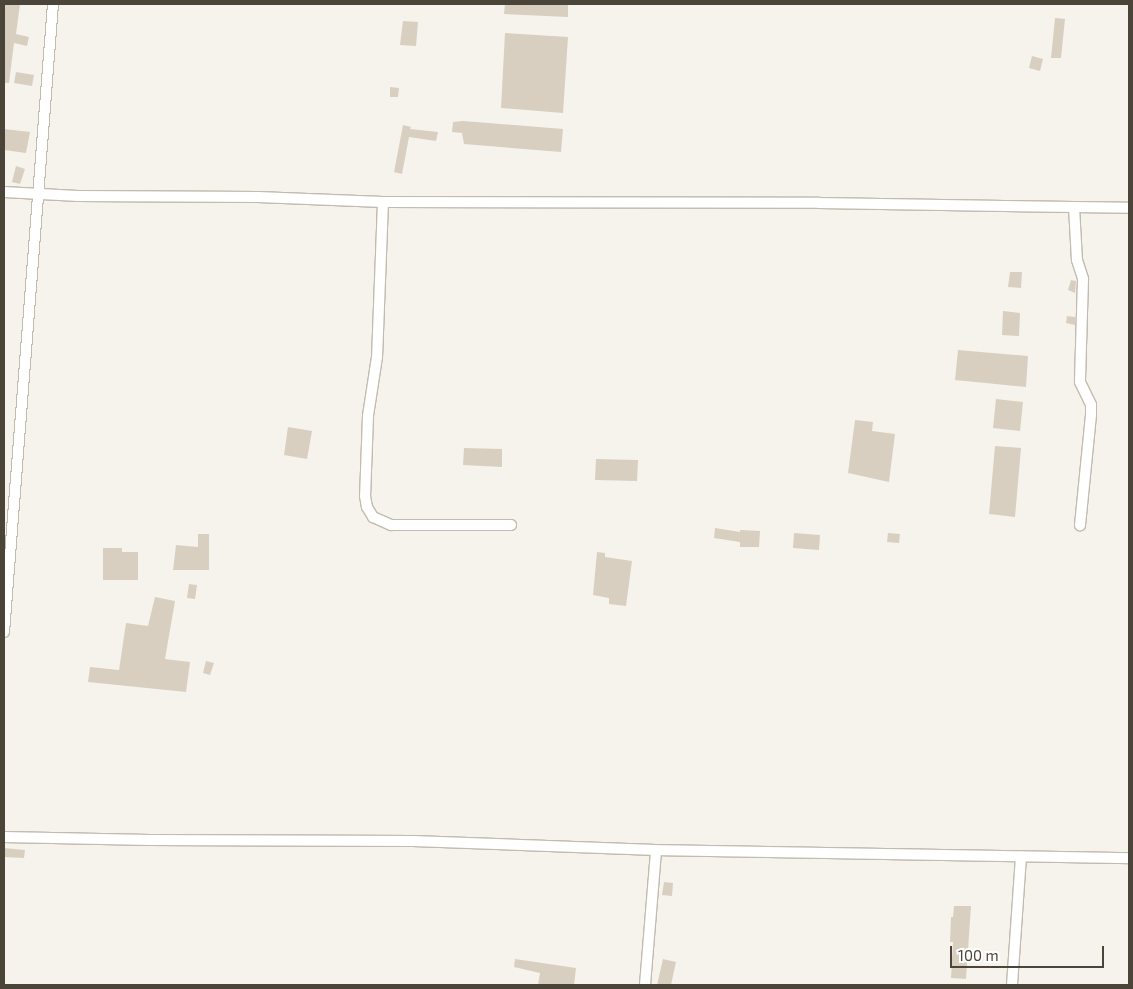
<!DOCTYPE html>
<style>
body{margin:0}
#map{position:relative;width:1133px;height:989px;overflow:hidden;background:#f6f3ec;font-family:"Exo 2",sans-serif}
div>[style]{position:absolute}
.building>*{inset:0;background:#d8cfc1}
.roads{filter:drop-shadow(1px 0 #c2bbae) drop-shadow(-1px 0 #c2bbae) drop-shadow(0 1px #c2bbae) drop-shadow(0 -1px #c2bbae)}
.street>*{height:10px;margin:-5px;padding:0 5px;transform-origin:5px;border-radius:5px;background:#fff}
span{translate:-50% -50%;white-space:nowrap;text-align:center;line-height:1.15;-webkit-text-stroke:5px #fff;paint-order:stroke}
.frame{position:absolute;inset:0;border:5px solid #4b4439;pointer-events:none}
.scale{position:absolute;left:950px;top:946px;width:154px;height:22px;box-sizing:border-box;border:2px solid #4b4439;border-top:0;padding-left:6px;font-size:15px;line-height:18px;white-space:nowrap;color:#4b4439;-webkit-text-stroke:4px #fff;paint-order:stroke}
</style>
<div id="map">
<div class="building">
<i style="clip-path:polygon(4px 4px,20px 4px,16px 34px,29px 37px,27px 46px,14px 43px,9px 83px,4px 83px)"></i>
<i style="clip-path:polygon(505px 4px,568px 4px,568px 17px,504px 14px)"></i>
<i style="clip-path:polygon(1055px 18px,1065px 19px,1061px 58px,1051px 58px)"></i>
<i style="clip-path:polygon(403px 21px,418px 22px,416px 46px,400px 45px)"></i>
<i style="clip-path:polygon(505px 33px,568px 37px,563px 113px,501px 108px)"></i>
<i style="clip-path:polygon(1032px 56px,1043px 59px,1040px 71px,1029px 68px)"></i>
<i style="clip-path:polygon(16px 72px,34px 75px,32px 86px,14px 83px)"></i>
<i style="clip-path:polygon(390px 87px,399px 88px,398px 97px,390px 97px)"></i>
<i style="clip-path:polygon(463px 121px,563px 129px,561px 152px,464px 144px,462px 133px,452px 132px,453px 122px)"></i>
<i style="clip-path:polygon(403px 125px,411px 127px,410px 129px,438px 132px,436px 141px,409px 137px,402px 174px,394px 172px)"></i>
<i style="clip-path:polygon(4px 129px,30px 132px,26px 153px,4px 150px)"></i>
<i style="clip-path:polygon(16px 166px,25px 169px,20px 184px,12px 182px)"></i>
<i style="clip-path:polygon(1010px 272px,1022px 272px,1021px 288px,1008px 287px)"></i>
<i style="clip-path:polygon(1071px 280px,1076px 281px,1075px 293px,1068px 290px)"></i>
<i style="clip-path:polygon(1003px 311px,1020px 313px,1019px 336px,1002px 335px)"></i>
<i style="clip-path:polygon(1067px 316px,1075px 317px,1075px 325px,1066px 323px)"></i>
<i style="clip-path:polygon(958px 350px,1028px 356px,1026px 387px,955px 380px)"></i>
<i style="clip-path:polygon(996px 399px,1023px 402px,1020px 431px,993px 428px)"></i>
<i style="clip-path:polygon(855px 420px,873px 422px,872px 431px,895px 434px,889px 482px,848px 473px)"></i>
<i style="clip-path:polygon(288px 427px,312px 431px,307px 459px,284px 455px)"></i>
<i style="clip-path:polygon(995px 446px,1021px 448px,1015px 517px,989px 514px)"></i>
<i style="clip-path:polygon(464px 448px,502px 449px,502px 467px,463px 465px)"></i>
<i style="clip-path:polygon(596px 459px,638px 460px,637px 481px,595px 480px)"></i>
<i style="clip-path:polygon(715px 528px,740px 532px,740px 530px,760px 531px,759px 547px,740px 547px,740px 542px,714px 538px)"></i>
<i style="clip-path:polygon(794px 533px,820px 535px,819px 550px,793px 548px)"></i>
<i style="clip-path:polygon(888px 533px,900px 534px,899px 543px,887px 542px)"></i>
<i style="clip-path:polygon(198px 534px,209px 534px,209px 570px,173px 570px,176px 545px,198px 547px)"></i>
<i style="clip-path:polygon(103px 548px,122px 548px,122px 552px,138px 552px,138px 580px,103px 580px)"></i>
<i style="clip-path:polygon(597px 552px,605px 553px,605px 557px,632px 561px,626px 606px,609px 604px,609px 598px,593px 595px)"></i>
<i style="clip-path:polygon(189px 584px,197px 585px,195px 599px,187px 598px)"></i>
<i style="clip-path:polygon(155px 597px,175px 601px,165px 659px,190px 662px,186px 692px,88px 682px,90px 667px,119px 670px,126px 623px,148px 626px)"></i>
<i style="clip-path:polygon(206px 661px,214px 663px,210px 675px,203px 673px)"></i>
<i style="clip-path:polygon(4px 848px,25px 850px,24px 858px,4px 857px)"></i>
<i style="clip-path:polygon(664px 882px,673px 883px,672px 896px,662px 895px)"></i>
<i style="clip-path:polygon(954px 906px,971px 906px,966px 979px,951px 978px,953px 942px,950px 942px,951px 917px,953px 917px)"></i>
<i style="clip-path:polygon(515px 959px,576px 968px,574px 985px,538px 985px,540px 973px,514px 967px)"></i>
<i style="clip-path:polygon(663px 959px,676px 962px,671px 985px,657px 985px)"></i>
</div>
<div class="roads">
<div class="street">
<i style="left:4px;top:192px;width:74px;rotate:3.1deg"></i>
<i style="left:78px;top:196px;width:180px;rotate:0.3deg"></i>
<i style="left:258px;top:197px;width:125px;rotate:2.3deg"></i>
<i style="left:383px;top:202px;width:436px;rotate:0.1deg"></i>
<i style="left:819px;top:203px;width:310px;rotate:0.9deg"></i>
<i style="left:383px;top:202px;width:155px;rotate:92.2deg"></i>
<i style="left:377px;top:357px;width:60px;rotate:98.7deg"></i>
<i style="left:368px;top:416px;width:80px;rotate:92.1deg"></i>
<i style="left:365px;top:496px;width:11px;rotate:80deg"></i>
<i style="left:367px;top:507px;width:12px;rotate:59deg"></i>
<i style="left:373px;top:517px;width:20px;rotate:24deg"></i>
<i style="left:391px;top:525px;width:120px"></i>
<i style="left:1074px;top:207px;width:53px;rotate:86.8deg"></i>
<i style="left:1077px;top:260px;width:20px;rotate:72deg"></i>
<i style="left:1083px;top:279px;width:103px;rotate:91.7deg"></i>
<i style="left:1080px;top:382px;width:25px;rotate:64deg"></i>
<i style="left:1091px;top:405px;width:10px;rotate:90deg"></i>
<i style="left:1091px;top:415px;width:111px;rotate:95.7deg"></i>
<i style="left:4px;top:632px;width:630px;rotate:-85.54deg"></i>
<i style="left:4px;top:837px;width:146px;rotate:1.2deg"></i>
<i style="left:150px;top:840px;width:263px;rotate:0.2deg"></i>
<i style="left:413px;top:841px;width:243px;rotate:2.1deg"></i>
<i style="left:656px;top:850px;width:473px;rotate:1deg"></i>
<i style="left:645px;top:985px;width:135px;rotate:-85.3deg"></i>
<i style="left:1012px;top:985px;width:129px;rotate:-86deg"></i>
</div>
</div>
<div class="frame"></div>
<div class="scale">100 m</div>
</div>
